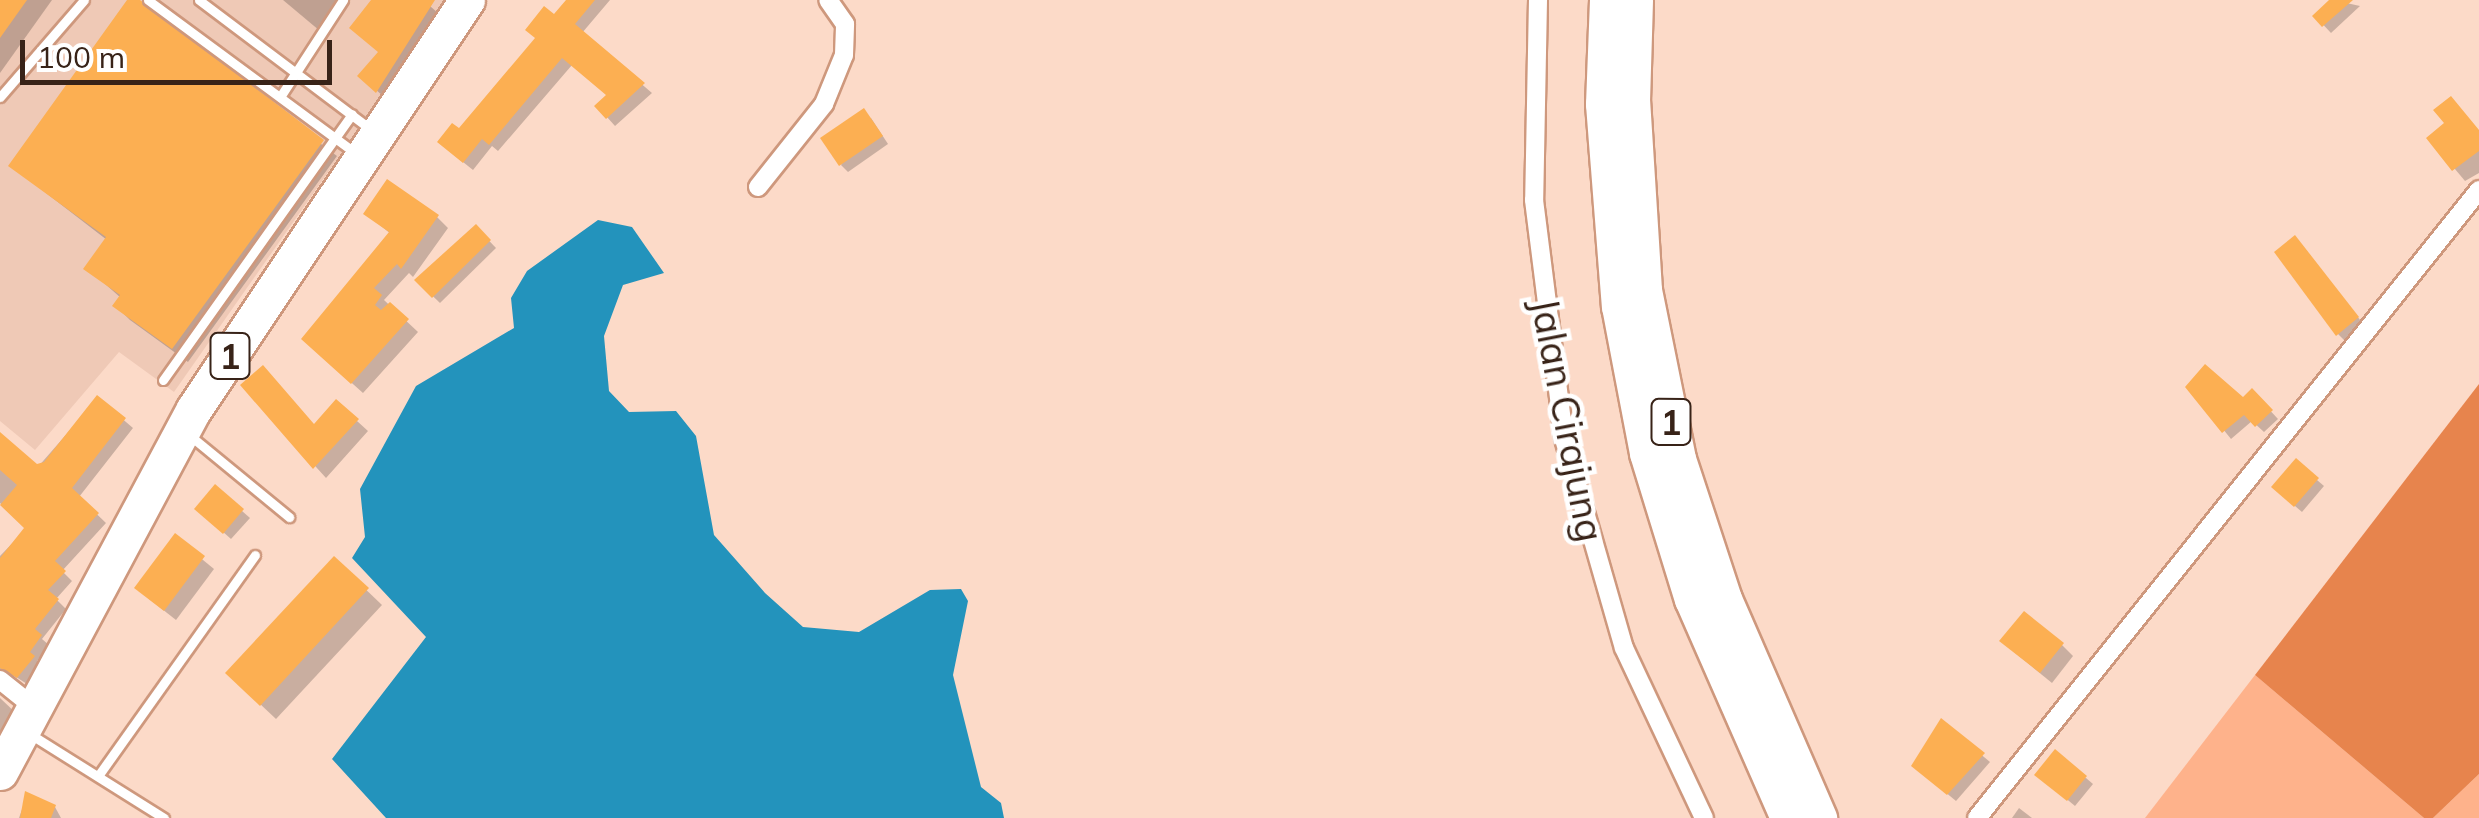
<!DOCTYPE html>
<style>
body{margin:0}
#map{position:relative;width:2479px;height:818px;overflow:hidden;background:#fcdac8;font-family:Mulish,sans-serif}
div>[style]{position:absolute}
.built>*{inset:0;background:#efc9b6}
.green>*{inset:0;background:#feb28b}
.forest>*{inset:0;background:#e7844d}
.water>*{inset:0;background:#2393bc}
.shadow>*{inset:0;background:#0003}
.building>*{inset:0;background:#fcaf52}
.roads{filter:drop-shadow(2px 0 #ce987d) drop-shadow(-2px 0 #ce987d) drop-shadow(0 2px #ce987d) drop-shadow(0 -2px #ce987d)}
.lane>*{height:9px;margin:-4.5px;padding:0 4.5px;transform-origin:4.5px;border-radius:4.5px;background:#fff}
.street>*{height:18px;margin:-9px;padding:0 9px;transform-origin:9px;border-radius:9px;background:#fff}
.highway>*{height:35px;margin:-17.5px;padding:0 17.5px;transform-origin:17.5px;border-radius:17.5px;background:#fff}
span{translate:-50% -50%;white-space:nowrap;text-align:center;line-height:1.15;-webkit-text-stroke:9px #fff;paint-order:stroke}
.shield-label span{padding:2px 8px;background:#fff;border:2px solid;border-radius:8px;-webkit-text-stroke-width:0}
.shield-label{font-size:35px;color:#382318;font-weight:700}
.street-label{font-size:38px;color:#382318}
.scale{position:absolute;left:20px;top:40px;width:312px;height:45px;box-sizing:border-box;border:5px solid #382318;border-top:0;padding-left:12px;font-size:30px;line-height:35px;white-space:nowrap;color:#382318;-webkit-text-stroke:8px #fff;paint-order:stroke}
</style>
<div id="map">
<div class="built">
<i style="clip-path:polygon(0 0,449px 0,174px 392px,119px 352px,35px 450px,0 421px)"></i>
</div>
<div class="green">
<i style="clip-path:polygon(2255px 675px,2424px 818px,2145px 818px)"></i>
<i style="clip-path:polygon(2479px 774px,2479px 818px,2433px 818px)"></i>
</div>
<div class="forest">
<i style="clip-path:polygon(2479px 384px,2479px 774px,2433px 818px,2424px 818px,2255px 675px)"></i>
</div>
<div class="water">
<i style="clip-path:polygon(598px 220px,632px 227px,664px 273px,623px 285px,604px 336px,609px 391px,629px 412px,676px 411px,696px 436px,714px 535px,765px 593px,803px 627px,859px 632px,930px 590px,961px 589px,968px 601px,953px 675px,981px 787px,1001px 803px,1004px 818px,386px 818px,332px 759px,426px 637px,352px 558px,365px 537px,360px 489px,416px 386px,514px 328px,511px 298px,527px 271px)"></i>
</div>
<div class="shadow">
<i style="clip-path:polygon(0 0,52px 0,0 73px)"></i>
<i style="clip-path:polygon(130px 0,337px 156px,188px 362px,130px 320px,115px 305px,121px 298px,87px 268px,107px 240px,11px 166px)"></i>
<i style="clip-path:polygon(283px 0,341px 0,320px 31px)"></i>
<i style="clip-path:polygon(377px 0,423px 0,438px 13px,385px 98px,361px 76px,381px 53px)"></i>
<i style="clip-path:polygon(569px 0,610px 0,582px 33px,652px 93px,615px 126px,598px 107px,609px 96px,572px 65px,498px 151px,492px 146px,473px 170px,448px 150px)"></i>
<i style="clip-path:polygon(2333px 0,2360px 6px,2331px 33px,2315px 16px)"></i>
<i style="clip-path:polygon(871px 118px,888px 144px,848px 172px,841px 165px)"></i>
<i style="clip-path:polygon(2448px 124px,2479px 131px,2479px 173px,2465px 181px,2429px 138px)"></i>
<i style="clip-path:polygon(366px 214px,437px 217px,448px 228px,413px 277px,409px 273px,384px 300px,418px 332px,363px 393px,315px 350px,391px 234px)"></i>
<i style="clip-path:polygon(476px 227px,496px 248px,440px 303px,417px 281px)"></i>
<i style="clip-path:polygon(2302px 245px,2364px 325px,2345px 341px,2338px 334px)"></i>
<i style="clip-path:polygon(243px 386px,315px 427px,357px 421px,368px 431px,326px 478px)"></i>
<i style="clip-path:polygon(2189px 387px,2243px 400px,2252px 391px,2278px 419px,2264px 432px,2252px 421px,2231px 439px)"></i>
<i style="clip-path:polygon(98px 398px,133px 428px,79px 497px,106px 523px,62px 571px,72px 581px,56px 599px,66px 609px,42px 639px,49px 645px,37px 661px,42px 666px,27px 684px,13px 675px,0 680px,0 556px,27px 528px,0 503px,0 436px,37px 468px)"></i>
<i style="clip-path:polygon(2317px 480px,2324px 486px,2302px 512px,2281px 494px)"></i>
<i style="clip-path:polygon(216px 488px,250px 518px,231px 539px,205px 516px)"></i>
<i style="clip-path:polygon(175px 537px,214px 569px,176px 620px,148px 598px)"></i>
<i style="clip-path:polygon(334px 559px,382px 605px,276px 719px,243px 688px)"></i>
<i style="clip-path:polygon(2062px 645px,2073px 656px,2052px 683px,2014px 652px)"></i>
<i style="clip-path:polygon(0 698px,18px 715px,0 737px)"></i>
<i style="clip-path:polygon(1941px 721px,1990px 762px,1956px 801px,1921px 772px)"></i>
<i style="clip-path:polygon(2086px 778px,2093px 784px,2075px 806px,2045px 781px)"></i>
<i style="clip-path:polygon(27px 795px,55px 807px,61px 818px,19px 818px)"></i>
<i style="clip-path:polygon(2019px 808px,2032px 818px,2012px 818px)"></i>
</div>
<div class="building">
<i style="clip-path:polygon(0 0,27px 0,0 38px)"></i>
<i style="clip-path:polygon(127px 0,140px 0,324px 140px,172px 349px,112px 306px,120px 295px,83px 269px,106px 237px,8px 166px)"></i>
<i style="clip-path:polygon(371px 0,435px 0,376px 93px,357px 76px,378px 52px,349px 28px)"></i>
<i style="clip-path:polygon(566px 0,595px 0,575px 24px,645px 83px,606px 119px,594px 106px,606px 95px,562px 58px,489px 145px,482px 139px,463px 163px,437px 142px,452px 123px,459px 128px,535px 38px,525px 30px,544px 6px,554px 14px)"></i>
<i style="clip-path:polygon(2329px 0,2353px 0,2322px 27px,2312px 16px)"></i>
<i style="clip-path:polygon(2451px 96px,2479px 130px,2479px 151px,2452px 171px,2426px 138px,2444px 123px,2433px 110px)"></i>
<i style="clip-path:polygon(864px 108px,883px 136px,839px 166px,820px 138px)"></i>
<i style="clip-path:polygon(387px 179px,439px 215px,401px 269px,397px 264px,374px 288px,382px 295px,375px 305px,381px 310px,390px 302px,409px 319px,351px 384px,301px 339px,389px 232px,363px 214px)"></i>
<i style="clip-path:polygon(476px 224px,491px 240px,432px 298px,414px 280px)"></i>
<i style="clip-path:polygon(2295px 235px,2359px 317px,2336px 336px,2274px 252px)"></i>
<i style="clip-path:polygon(2205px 364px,2243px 397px,2252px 388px,2273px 410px,2255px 427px,2244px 415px,2222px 433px,2185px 387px)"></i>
<i style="clip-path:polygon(263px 365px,314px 424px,336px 399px,359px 419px,313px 469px,240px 385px)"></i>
<i style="clip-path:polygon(97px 395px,126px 418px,72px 488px,99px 513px,55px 561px,66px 571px,48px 590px,59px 599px,35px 629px,42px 635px,30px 652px,35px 656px,17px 678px,0 668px,0 558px,24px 528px,0 505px,17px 485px,0 470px,0 432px,37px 464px,44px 462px)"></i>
<i style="clip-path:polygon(2296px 458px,2319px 478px,2294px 507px,2271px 487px)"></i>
<i style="clip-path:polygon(215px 484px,244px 509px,223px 534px,194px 509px)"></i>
<i style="clip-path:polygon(175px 533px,205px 556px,164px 611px,134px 588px)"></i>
<i style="clip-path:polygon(334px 556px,369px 588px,260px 706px,225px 673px)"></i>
<i style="clip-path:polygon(2024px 611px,2064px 643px,2040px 673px,1999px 641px)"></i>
<i style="clip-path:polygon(1941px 718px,1985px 753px,1947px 795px,1911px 766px)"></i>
<i style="clip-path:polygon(2055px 749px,2087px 776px,2067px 801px,2034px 775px)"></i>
<i style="clip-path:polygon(25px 791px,56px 805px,51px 818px,20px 818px)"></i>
</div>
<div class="roads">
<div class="lane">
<i style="left:148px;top:0;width:260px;rotate:36.4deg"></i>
<i style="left:199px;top:0;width:218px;rotate:37deg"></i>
<i style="left:0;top:97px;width:128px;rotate:-49.1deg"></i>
<i style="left:280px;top:97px;width:116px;rotate:-57deg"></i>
<i style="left:163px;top:380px;width:326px;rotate:-54.6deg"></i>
<i style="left:188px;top:434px;width:131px;rotate:39.4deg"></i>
<i style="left:30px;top:734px;width:158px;rotate:32.1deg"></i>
<i style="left:98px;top:776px;width:271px;rotate:-54.6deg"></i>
</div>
<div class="street">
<i style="left:1538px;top:0;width:200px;rotate:91.1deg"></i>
<i style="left:1534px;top:200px;width:241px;rotate:82.8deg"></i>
<i style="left:1564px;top:439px;width:217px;rotate:74deg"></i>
<i style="left:1624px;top:648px;width:188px;rotate:64.8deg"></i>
<i style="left:758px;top:187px;width:106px;rotate:-51.5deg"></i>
<i style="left:824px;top:104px;width:53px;rotate:-67.8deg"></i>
<i style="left:844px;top:55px;width:31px;rotate:-88deg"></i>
<i style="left:845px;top:24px;width:29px;rotate:-125deg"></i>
<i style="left:0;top:680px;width:45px;rotate:38.7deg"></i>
<i style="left:1977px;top:818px;width:804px;rotate:-51.36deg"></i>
</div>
<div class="highway">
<i style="left:1607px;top:0;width:104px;rotate:92.2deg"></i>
<i style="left:1603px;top:104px;width:203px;rotate:85.5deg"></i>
<i style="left:1619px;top:306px;width:150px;rotate:79.2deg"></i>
<i style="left:1647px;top:453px;width:153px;rotate:72.9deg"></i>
<i style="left:1692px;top:599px;width:239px;rotate:66.3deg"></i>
<i style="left:1635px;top:0;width:99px;rotate:91.7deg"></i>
<i style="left:1632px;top:99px;width:191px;rotate:86.4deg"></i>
<i style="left:1644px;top:290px;width:172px;rotate:78.6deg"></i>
<i style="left:1678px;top:459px;width:147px;rotate:71.8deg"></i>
<i style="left:1724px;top:599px;width:239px;rotate:66.5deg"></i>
<i style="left:0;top:772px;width:412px;rotate:-61.9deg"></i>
<i style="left:194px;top:409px;width:492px;rotate:-56.3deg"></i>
</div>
</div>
<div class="shield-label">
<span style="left:230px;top:356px">1</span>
<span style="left:1671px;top:422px">1</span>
</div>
<div class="street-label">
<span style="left:1567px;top:420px;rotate:79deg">Jalan Cirajung</span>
</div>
<div class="scale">100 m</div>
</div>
